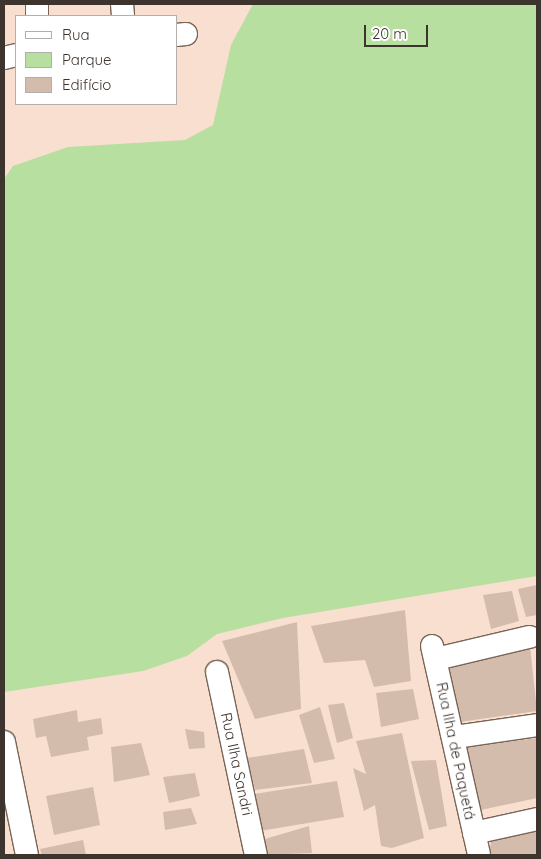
<!DOCTYPE html>
<meta charset="utf-8">
<style>
body{margin:0}
#map{position:relative;width:541px;height:859px;overflow:hidden;background:#f8dfd0;font-family:Quicksand,sans-serif}
div>[style]{position:absolute}
.green>*{inset:0;background:#b7df9f}
.building>*{inset:0;background:#d4bcad}
.roads{filter:drop-shadow(1px 0 #796456) drop-shadow(-1px 0 #796456) drop-shadow(0 1px #796456) drop-shadow(0 -1px #796456)}
.minor>*{height:22px;margin:-11px;padding:0 11px;transform-origin:11px;border-radius:11px;background:#fff}
span{translate:-50% -50%;white-space:nowrap;text-align:center;line-height:1.15;-webkit-text-stroke:4.5px #fff;paint-order:stroke}
.street-label{font-size:15px;color:#3e342e}
.frame{position:absolute;inset:0;border:5px solid #3e342e;pointer-events:none}
.legend{position:absolute;left:15px;top:15px;width:162px;height:90px;box-sizing:border-box;background:#fff;border:1px solid #b2aeab;margin:0;padding:6px 9px;list-style:none;font-size:15px;color:#3e342e}
.legend li{display:flex;align-items:center;gap:10px;height:25px}
.legend b{width:25px;border:1px solid #b2aeab}
.scale{position:absolute;left:364px;top:25px;width:64px;height:22px;box-sizing:border-box;border:2px solid #3e342e;border-top:0;padding-left:6px;font-size:15px;line-height:18px;white-space:nowrap;color:#3e342e;-webkit-text-stroke:4px #fff;paint-order:stroke}
</style>
<div id="map">
<div class="green">
<i style="clip-path:polygon(253px 4px,537px 4px,537px 576px,283px 618px,217px 634px,187px 656px,143px 671px,4px 692px,4px 179px,13px 166px,68px 147px,185px 140px,213px 125px,231px 45px)"></i>
</div>
<div class="building">
<i style="clip-path:polygon(537px 585px,537px 615px,526px 617px,518px 589px)"></i>
<i style="clip-path:polygon(512px 591px,519px 621px,491px 629px,483px 595px)"></i>
<i style="clip-path:polygon(405px 610px,411px 681px,374px 687px,365px 660px,324px 663px,311px 626px)"></i>
<i style="clip-path:polygon(297px 622px,301px 709px,255px 719px,222px 641px)"></i>
<i style="clip-path:polygon(530px 646px,537px 711px,460px 722px,448px 662px)"></i>
<i style="clip-path:polygon(413px 689px,419px 719px,381px 727px,376px 693px)"></i>
<i style="clip-path:polygon(344px 703px,353px 738px,337px 743px,328px 705px)"></i>
<i style="clip-path:polygon(320px 707px,335px 759px,314px 763px,299px 715px)"></i>
<i style="clip-path:polygon(77px 710px,78px 722px,101px 718px,103px 734px,87px 737px,89px 750px,51px 757px,46px 736px,36px 738px,33px 719px)"></i>
<i style="clip-path:polygon(185px 729px,204px 732px,205px 748px,189px 749px)"></i>
<i style="clip-path:polygon(402px 733px,424px 838px,392px 848px,381px 846px,375px 805px,364px 811px,353px 768px,366px 774px,356px 741px)"></i>
<i style="clip-path:polygon(537px 738px,537px 798px,476px 811px,462px 748px)"></i>
<i style="clip-path:polygon(141px 743px,150px 775px,114px 782px,111px 747px)"></i>
<i style="clip-path:polygon(304px 749px,312px 783px,255px 790px,247px 758px)"></i>
<i style="clip-path:polygon(436px 760px,447px 826px,429px 830px,411px 761px)"></i>
<i style="clip-path:polygon(195px 773px,200px 796px,169px 803px,163px 777px)"></i>
<i style="clip-path:polygon(337px 781px,344px 817px,260px 831px,247px 795px)"></i>
<i style="clip-path:polygon(93px 787px,100px 825px,54px 835px,46px 796px)"></i>
<i style="clip-path:polygon(191px 808px,197px 824px,165px 830px,163px 812px)"></i>
<i style="clip-path:polygon(309px 826px,312px 853px,261px 855px,258px 841px)"></i>
<i style="clip-path:polygon(537px 828px,537px 855px,483px 855px,481px 846px,491px 846px,490px 838px)"></i>
<i style="clip-path:polygon(83px 840px,86px 855px,42px 855px,40px 849px)"></i>
</div>
<div class="roads">
<div class="minor">
<i style="left:122px;top:4px;width:12px;rotate:85deg"></i>
<i style="left:37px;top:16px;width:12px;rotate:-90deg"></i>
<i style="left:176px;top:35px;width:10px;rotate:-6deg"></i>
<i style="left:4px;top:58px;width:12px;rotate:-14deg"></i>
<i style="left:432px;top:646px;width:214px;rotate:77.3deg"></i>
<i style="left:436px;top:659px;width:96px;rotate:-13.3deg"></i>
<i style="left:217px;top:672px;width:187px;rotate:78deg"></i>
<i style="left:455px;top:737px;width:83px;rotate:-8.3deg"></i>
<i style="left:4px;top:742px;width:115px;rotate:78.5deg"></i>
<i style="left:474px;top:833px;width:65px;rotate:-12.5deg"></i>
</div>
</div>
<div class="street-label">
<span style="left:456px;top:751px;rotate:78deg">Rua Ilha de Paquetá</span>
<span style="left:237px;top:764px;rotate:78deg">Rua Ilha Sandri</span>
</div>
<div class="frame"></div>
<ul class="legend">
<li><b style="height:6px;background:#fff"></b>Rua</li>
<li><b style="height:14px;background:#b7df9f"></b>Parque</li>
<li><b style="height:14px;background:#d4bcad"></b>Edifício</li>
</ul>
<div class="scale">20 m</div>
</div>
